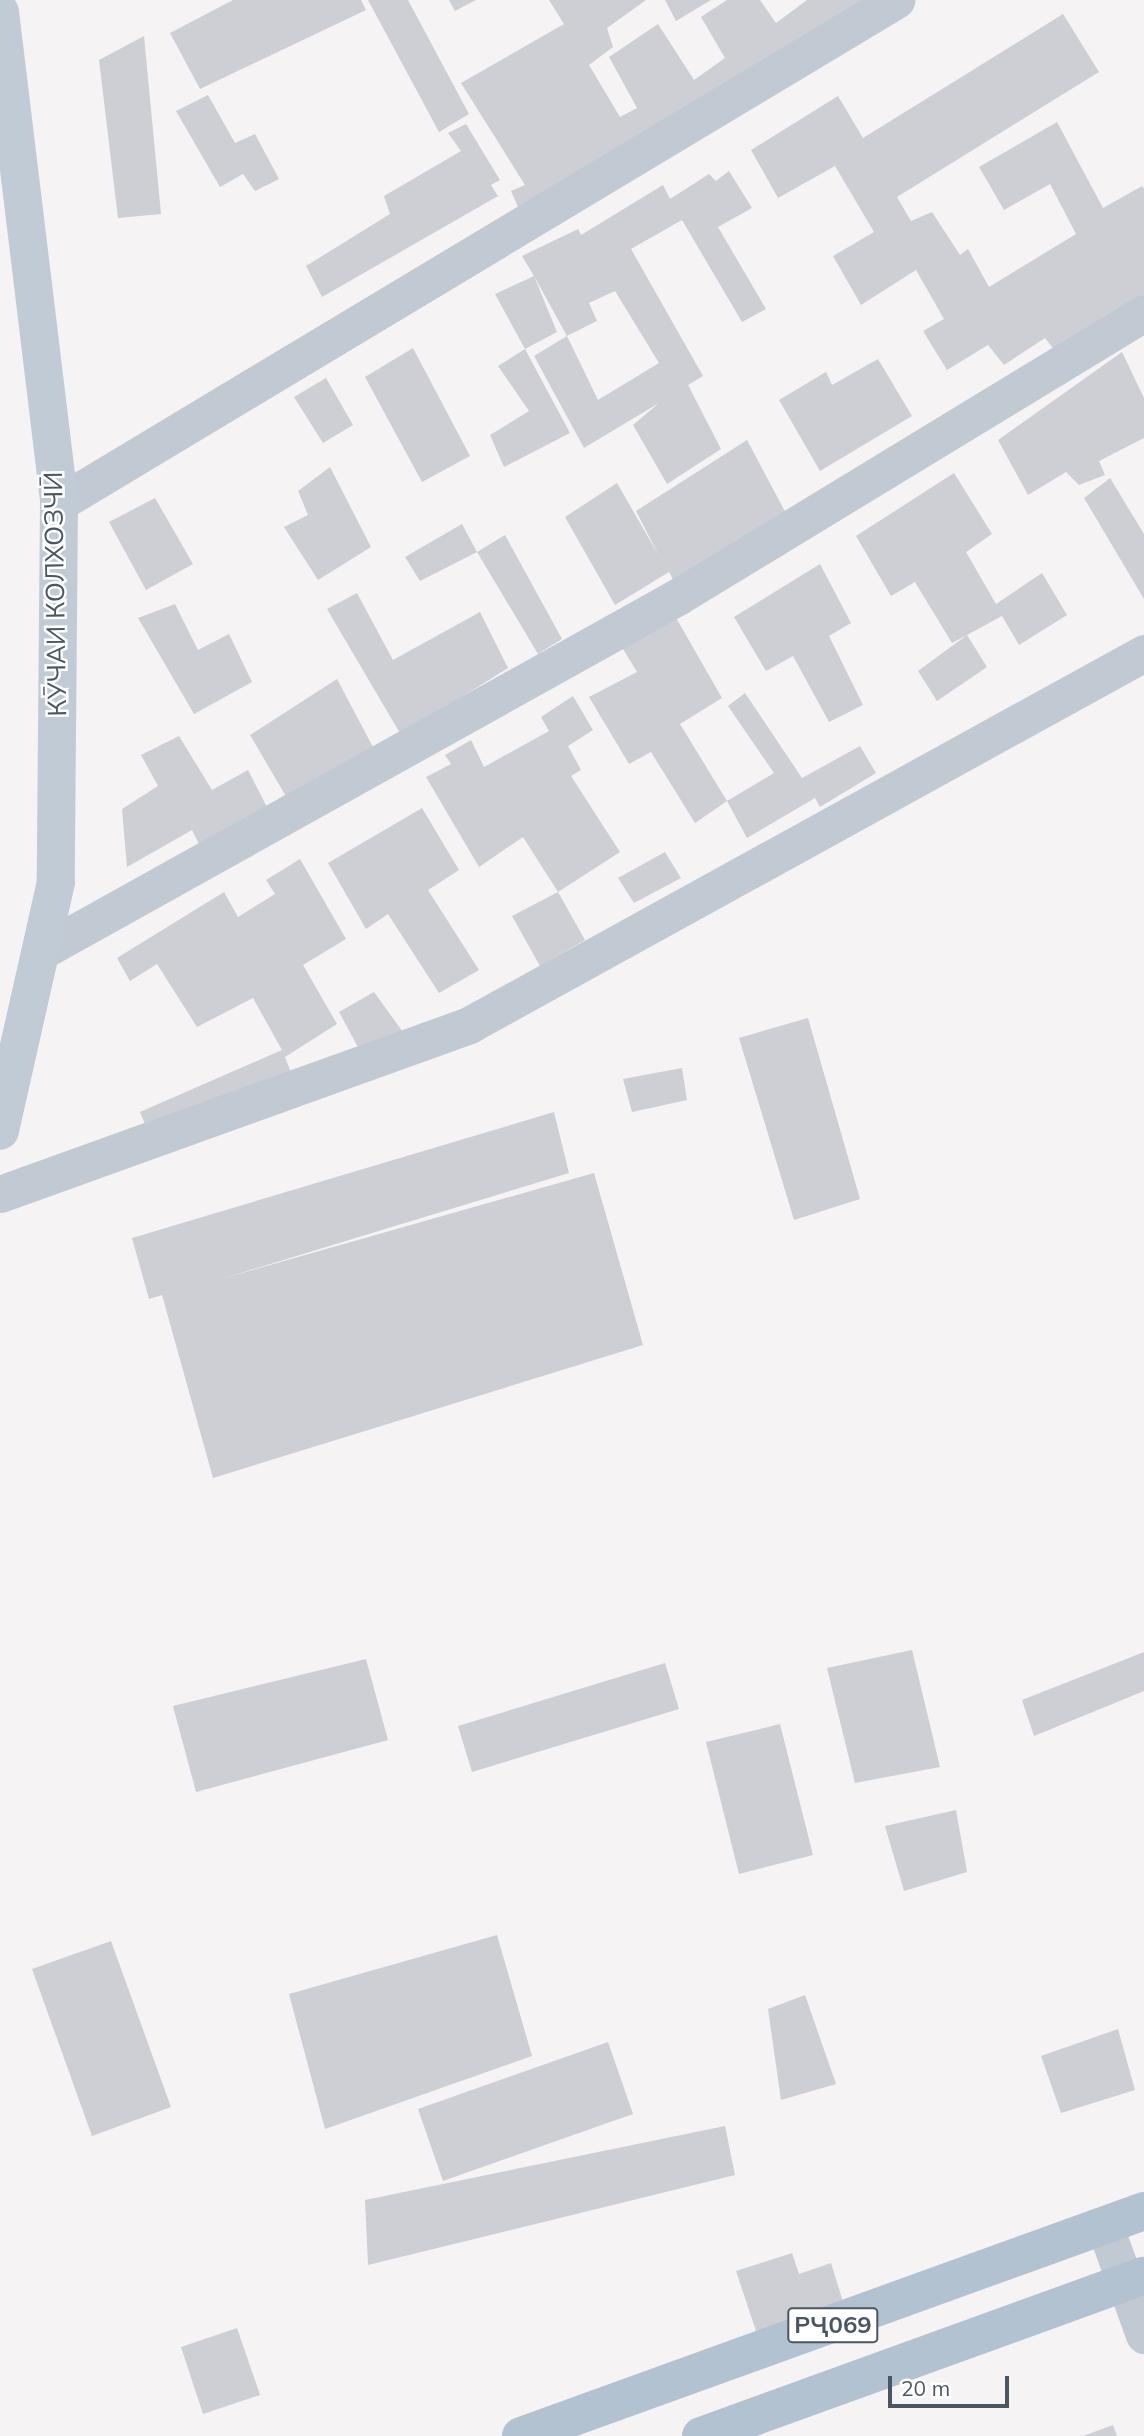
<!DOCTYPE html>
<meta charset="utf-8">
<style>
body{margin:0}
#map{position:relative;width:1144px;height:2436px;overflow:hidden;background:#f5f3f3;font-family:Mulish,sans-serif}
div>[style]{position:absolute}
.building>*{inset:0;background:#cdcfd5}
.street>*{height:37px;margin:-18.5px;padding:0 18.5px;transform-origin:18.5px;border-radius:18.5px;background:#c1cad2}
.secondary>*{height:38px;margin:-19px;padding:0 19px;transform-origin:19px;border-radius:19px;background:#c1cbd6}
.primary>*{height:38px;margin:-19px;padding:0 19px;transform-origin:19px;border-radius:19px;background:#b3c2d1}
span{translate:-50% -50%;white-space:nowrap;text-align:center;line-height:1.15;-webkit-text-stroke:5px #fff;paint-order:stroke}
.shield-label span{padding:2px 5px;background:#fff;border:2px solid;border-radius:5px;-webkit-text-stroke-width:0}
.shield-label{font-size:24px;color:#4a5661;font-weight:700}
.street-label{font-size:26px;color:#4a5661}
.scale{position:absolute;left:888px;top:2376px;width:121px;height:32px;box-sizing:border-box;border:4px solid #4a5661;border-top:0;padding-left:9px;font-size:21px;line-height:24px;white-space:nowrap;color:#4a5661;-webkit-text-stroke:5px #fff;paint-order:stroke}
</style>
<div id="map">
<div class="building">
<i style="clip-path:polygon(233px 0,361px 0,366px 10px,200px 89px,170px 33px)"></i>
<i style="clip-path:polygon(368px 0,408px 0,469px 114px,439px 132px)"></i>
<i style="clip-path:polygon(449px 0,476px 0,455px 11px)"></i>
<i style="clip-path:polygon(549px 0,646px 0,607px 28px,613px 47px,589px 65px,620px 117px,637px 108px,609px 57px,658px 24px,694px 80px,725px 58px,701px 17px,727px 0,760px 0,776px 23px,807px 0,884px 0,521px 214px,511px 191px,525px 185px,461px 83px,564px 24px)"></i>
<i style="clip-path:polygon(665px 0,711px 0,676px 21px)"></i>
<i style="clip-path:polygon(1063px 14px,1099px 72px,897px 197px,911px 221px,932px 212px,960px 255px,968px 249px,989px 287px,1076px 234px,1050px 184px,1004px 210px,979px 167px,1057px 122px,1103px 208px,1142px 186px,1144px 189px,1144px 295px,1056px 352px,1045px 338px,1004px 365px,988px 345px,947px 370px,923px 331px,944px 319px,916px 270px,861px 305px,833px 256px,874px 232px,835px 166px,778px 198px,751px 150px,838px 96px,863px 138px)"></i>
<i style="clip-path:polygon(144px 36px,161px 214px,118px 218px,99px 60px)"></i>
<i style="clip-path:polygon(208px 95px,235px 143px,255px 134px,279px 179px,255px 191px,243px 174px,220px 187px,176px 111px)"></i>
<i style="clip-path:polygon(466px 124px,500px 180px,491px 185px,498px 196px,322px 297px,306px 266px,390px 214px,384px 196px,461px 151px,448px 133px)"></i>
<i style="clip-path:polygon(evenodd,729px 171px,752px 208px,718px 227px,766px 309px,742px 322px,682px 220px,631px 249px,703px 376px,688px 385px,721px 449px,667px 484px,633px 425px,659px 403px,584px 448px,534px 356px,567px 336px,534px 276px,557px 332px,525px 349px,570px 433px,504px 467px,490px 435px,529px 411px,498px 366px,525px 349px,495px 294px,534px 276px,522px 256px,578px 229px,581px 235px,663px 185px,670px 199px,709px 174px,716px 181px,729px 171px,615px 291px,659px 363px,598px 400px,567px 336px,597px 321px,589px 303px,615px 291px)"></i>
<i style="clip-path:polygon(413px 348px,470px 456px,422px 482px,365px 377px)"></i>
<i style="clip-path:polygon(1122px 352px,1144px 398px,1144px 438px,1099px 461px,1105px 475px,1079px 485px,1066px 472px,1028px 495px,998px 440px)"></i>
<i style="clip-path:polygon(878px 359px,912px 416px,820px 471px,779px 400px,826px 372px,832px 385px)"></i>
<i style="clip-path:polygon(326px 378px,353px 425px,323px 443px,294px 397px)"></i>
<i style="clip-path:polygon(747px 440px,789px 519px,677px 587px,669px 572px,615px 605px,565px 517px,617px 483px,659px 556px,636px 511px)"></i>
<i style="clip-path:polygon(330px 467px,371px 547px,318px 580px,284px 527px,308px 515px,298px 491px)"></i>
<i style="clip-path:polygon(954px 473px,992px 534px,966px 552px,996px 604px,1042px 573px,1067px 615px,1019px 645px,1002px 616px,967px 635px,987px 667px,937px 701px,918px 671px,967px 635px,952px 643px,915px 582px,891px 596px,856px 536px)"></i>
<i style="clip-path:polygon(1110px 478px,1144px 534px,1144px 599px,1084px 498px)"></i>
<i style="clip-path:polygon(155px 498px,193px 564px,146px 590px,109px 522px)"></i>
<i style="clip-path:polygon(462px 524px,477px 552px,505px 535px,562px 639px,538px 654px,477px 552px,420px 581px,405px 557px)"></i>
<i style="clip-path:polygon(820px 564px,851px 623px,829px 636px,863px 705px,829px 722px,793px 656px,766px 671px,734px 617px)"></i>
<i style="clip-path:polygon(357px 593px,393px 660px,480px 612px,508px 668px,401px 735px,327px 609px)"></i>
<i style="clip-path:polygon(175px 604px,198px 650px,229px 634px,252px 682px,194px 714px,138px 618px)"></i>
<i style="clip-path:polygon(675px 616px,722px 698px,680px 724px,727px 801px,774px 773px,728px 706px,745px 693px,802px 778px,860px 746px,876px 773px,820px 807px,815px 798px,747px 838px,727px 801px,695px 823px,651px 752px,629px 764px,589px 697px,637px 672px,623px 649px)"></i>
<i style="clip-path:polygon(337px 679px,373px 747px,287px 798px,250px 735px)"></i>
<i style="clip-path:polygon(573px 696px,593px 730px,568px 746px,581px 770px,571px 776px,620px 852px,558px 892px,523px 837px,479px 867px,426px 777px,451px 764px,445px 755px,471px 740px,484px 767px,549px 731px,541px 717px)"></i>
<i style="clip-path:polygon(179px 736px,212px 790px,248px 770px,267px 807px,201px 848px,192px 830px,127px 867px,122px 809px,158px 786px,141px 755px)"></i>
<i style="clip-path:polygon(422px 808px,459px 870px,428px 890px,479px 970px,439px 993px,388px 914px,366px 929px,328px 863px)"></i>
<i style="clip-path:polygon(665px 852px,681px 878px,634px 903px,618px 878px)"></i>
<i style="clip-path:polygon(300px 859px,346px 939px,303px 965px,337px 1024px,285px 1057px,294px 1080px,151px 1139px,140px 1112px,282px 1050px,253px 998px,197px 1027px,157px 964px,130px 981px,117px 958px,224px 892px,238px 917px,275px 894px,266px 880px)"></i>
<i style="clip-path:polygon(558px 892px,585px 940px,540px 966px,512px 916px)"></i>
<i style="clip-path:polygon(374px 992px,408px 1039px,366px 1062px,339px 1012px)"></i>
<i style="clip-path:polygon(808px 1018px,860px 1199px,794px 1220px,739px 1038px)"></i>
<i style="clip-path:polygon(682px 1068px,687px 1100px,632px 1112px,623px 1079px)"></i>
<i style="clip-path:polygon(554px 1112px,569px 1173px,221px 1279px,594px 1173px,643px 1345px,213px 1478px,162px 1295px,149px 1299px,132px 1238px)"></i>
<i style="clip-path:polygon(912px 1650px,940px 1767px,855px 1783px,827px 1668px)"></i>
<i style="clip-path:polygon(1144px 1652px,1144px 1691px,1034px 1736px,1022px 1700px)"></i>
<i style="clip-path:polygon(366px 1659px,388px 1740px,196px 1792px,173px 1706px)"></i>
<i style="clip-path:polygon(665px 1663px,679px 1709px,472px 1772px,458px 1726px)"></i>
<i style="clip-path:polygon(780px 1724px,813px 1855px,739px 1874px,706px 1742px)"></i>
<i style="clip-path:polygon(956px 1810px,967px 1872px,904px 1891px,885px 1826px)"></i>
<i style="clip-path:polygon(497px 1935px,532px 2056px,325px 2129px,289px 1994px)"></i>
<i style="clip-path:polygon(111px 1941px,171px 2107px,92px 2136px,32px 1969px)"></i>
<i style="clip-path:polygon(805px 1995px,836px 2084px,781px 2100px,768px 2009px)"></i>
<i style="clip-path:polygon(1118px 2029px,1135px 2090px,1061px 2113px,1041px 2056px)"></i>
<i style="clip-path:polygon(608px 2042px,633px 2114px,443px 2181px,418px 2109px)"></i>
<i style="clip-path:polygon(725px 2126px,735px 2175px,368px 2265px,365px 2200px)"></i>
<i style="clip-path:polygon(792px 2253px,799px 2274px,831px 2263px,844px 2305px,757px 2334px,736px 2271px)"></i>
<i style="clip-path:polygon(237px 2328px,260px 2395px,203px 2414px,181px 2347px)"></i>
<i style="clip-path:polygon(1113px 2425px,1117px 2436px,1083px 2436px)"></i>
</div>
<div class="street">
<i style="left:59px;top:503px;width:977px;rotate:-31deg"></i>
<i style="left:40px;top:952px;width:731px;rotate:-29.12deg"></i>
<i style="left:679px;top:596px;width:544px;rotate:-31.32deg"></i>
<i style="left:0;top:1194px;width:499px;rotate:-19.8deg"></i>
<i style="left:469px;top:1025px;width:771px;rotate:-28.86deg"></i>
<i style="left:1105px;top:2227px;width:115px;rotate:70.1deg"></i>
</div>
<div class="secondary">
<i style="left:0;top:12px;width:495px;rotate:83.1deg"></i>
<i style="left:59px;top:503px;width:379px;rotate:90.5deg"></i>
<i style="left:56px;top:882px;width:255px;rotate:102.7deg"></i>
</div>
<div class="primary">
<i style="left:521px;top:2436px;width:662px;rotate:-19.86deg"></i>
<i style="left:701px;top:2436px;width:471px;rotate:-19.9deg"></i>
</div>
<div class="shield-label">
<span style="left:833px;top:2325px">РҶ069</span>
</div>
<div class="street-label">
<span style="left:55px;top:594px;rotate:-91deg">КӮЧАИ КОЛХОЗЧӢ</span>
</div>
<div class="scale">20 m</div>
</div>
